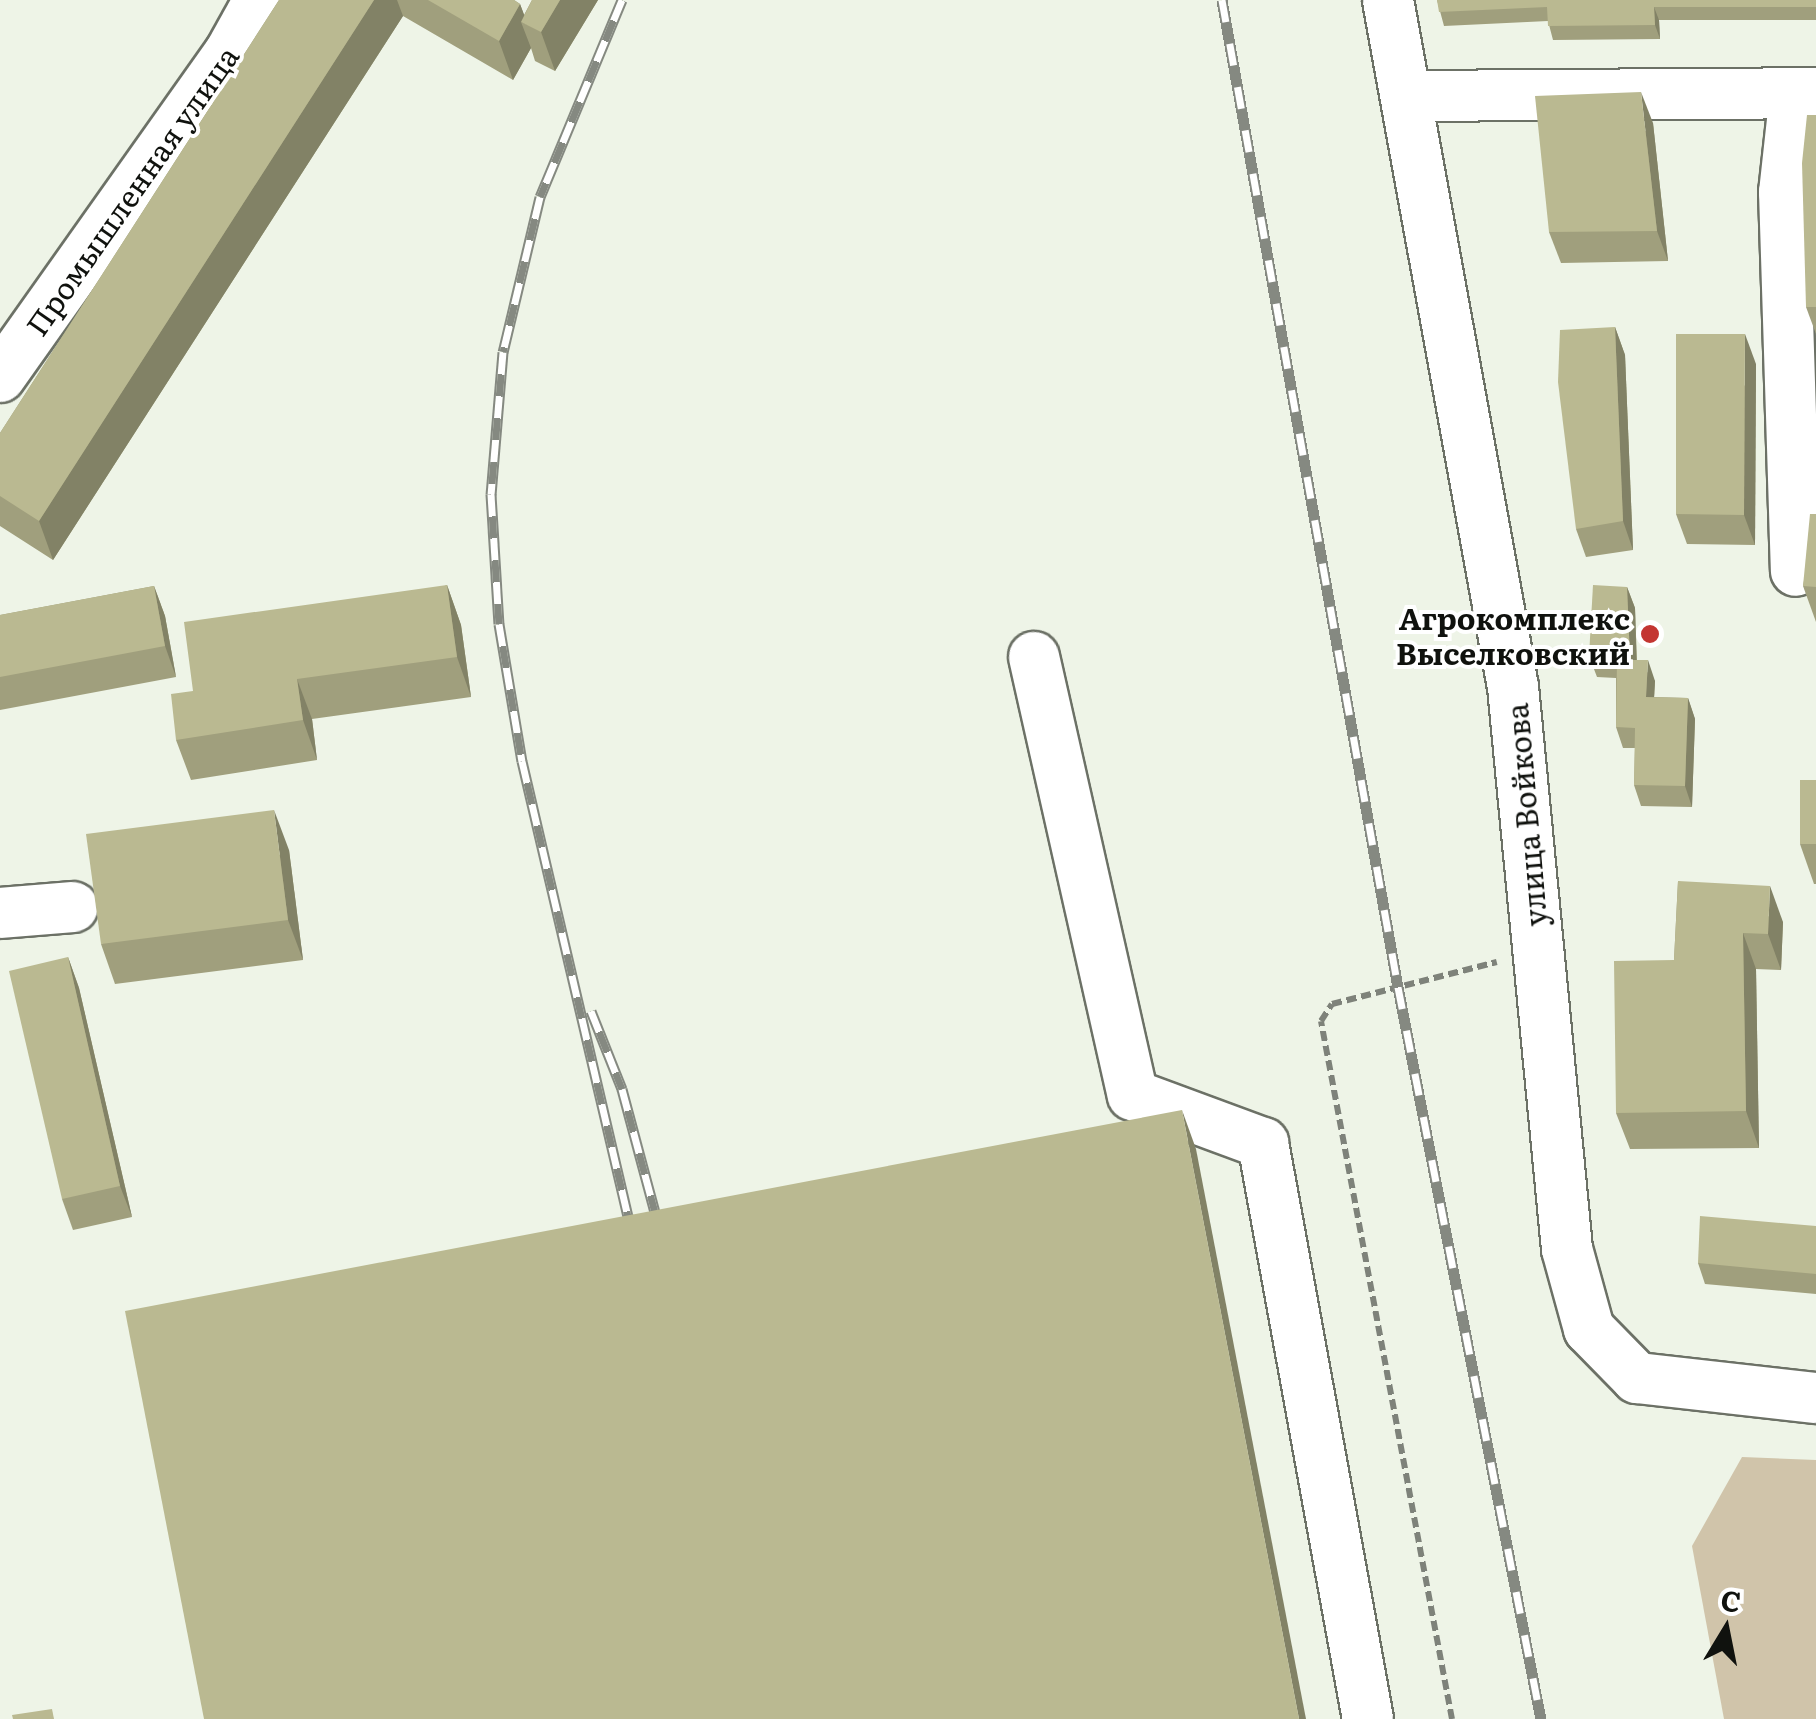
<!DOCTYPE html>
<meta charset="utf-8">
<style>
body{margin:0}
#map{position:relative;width:1816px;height:1719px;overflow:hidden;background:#eef4e7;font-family:Literata,serif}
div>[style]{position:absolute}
.green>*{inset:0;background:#d0c4aa}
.path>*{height:6px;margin-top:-3px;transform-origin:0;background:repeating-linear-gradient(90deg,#7e827a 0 10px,transparent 0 15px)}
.roads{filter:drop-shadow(2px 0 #6c7166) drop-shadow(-2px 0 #6c7166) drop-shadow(0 2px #6c7166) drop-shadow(0 -2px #6c7166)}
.minor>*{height:50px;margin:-25px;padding:0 25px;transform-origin:25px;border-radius:25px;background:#fff}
.rail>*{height:11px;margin-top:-5.5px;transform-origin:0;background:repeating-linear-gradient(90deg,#fff 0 22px,#858981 0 44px);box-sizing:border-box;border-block:2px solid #858981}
.wall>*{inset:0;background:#a09f7d}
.shaded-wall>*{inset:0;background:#828266}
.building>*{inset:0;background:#bab991}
.dots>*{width:28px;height:28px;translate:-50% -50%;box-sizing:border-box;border:5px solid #fff;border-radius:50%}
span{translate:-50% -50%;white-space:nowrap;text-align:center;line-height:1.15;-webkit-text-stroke:8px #fff;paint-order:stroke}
.street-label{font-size:30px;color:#10120e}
.poi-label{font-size:30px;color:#10120e;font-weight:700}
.right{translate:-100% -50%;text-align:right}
.north{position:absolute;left:1676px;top:1579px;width:100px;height:100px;-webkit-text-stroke:8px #fff;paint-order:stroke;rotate:10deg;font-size:28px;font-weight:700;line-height:40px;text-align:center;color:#10120e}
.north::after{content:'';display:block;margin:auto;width:35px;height:45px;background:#10120e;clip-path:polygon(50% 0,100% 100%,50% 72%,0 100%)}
</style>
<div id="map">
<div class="green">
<i style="clip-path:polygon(1742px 1457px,1816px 1460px,1816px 1719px,1724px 1719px,1692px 1546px)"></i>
</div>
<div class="path">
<i style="left:1452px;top:1719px;width:710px;rotate:-100.63deg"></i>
<i style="left:1321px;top:1021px;width:20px;rotate:-57deg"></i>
<i style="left:1332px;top:1004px;width:170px;rotate:-14.3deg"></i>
</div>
<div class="roads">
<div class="minor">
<i style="left:1388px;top:0;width:698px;rotate:79.69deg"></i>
<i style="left:1513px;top:687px;width:565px;rotate:84.51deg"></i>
<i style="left:1567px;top:1249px;width:83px;rotate:74.6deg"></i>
<i style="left:1589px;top:1329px;width:69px;rotate:45.6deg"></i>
<i style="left:1637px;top:1378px;width:180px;rotate:6.4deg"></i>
<i style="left:1795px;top:93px;width:100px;rotate:96.3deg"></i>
<i style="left:1784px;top:192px;width:379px;rotate:88.2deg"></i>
<i style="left:1407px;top:96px;width:409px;rotate:-0.4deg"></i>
<i style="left:0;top:377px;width:396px;rotate:-54.7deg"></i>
<i style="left:229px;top:54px;width:62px;rotate:-60.9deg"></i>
<i style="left:1034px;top:657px;width:449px;rotate:77.3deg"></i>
<i style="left:1133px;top:1095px;width:139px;rotate:20.3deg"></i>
<i style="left:1263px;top:1143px;width:585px;rotate:79.67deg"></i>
<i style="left:0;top:913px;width:73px;rotate:-4.7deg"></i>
</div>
</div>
<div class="rail">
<i style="left:622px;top:0;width:213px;rotate:112.6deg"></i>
<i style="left:540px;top:197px;width:159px;rotate:103.4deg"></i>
<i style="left:503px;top:352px;width:143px;rotate:94.8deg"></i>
<i style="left:491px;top:494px;width:130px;rotate:86.5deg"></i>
<i style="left:499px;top:624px;width:139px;rotate:80.5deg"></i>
<i style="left:522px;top:761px;width:496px;rotate:76.9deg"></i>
<i style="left:1222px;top:0;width:1003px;rotate:79.89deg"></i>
<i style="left:1398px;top:987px;width:746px;rotate:78.95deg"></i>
<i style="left:591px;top:1011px;width:84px;rotate:68.3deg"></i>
<i style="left:622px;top:1089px;width:151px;rotate:75deg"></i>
</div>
<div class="wall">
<i style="clip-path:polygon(279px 0,514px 0,520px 4px,524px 15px,532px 0,598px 0,555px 71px,535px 61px,531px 48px,513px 80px,403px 16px,53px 560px,0 526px,0 433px)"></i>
<i style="clip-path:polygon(1437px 0,1816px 0,1816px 20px,1659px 20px,1660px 39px,1553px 40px,1548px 21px,1444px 26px)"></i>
<i style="clip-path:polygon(1816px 115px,1816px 334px,1806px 307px)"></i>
<i style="clip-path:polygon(1653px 123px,1668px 261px,1561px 263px,1549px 232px)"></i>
<i style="clip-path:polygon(1615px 327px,1625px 355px,1633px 550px,1586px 557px,1576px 529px)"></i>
<i style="clip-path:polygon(1756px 364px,1755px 545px,1687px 544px,1676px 514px)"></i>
<i style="clip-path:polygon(1816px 514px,1816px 622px,1803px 586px)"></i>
<i style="clip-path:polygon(447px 585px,461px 625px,471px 697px,312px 719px,317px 760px,191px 780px,176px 740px,193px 691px)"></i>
<i style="clip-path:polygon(154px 586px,165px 616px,176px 677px,0 710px,0 615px)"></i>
<i style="clip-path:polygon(1627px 587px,1635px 608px,1637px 660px,1655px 681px,1654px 697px,1688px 698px,1695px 719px,1692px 807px,1641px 806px,1634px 785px,1635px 748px,1623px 748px,1616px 727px,1616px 678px,1597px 677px,1589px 656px)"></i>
<i style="clip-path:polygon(1816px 780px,1816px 884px,1814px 884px,1800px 844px)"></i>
<i style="clip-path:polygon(289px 850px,303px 960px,115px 984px,101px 944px)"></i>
<i style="clip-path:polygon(1678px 881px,1783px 922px,1781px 970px,1756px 969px,1759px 1148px,1630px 1149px,1616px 1113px,1674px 960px)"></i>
<i style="clip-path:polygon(68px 957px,79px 988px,132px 1217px,73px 1230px,62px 1199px)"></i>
<i style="clip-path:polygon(1816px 1226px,1816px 1294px,1705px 1284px,1698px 1263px)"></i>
</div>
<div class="shaded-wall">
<i style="clip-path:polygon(374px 0,397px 0,403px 16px,53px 560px,39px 521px)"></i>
<i style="clip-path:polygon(560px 0,598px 0,555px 71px,541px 32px)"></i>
<i style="clip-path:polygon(520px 4px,528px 25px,521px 22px,531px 48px,513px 80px,499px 41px)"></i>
<i style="clip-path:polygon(1654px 7px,1659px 20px,1660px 39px,1655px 25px)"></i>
<i style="clip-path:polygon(1641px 92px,1653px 123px,1668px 261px,1657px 231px)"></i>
<i style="clip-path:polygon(1615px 327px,1625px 355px,1633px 550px,1623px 521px)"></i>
<i style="clip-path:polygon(1745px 334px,1756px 364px,1755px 545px,1744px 515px)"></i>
<i style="clip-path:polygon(447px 585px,461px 625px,471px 697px,457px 657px)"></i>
<i style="clip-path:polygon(154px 586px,165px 616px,176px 677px,165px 646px)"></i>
<i style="clip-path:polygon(1627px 587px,1635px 608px,1637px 679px,1630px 658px)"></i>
<i style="clip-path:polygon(1648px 660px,1655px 681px,1653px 718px,1646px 697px)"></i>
<i style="clip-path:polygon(297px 679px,312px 719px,317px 760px,303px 720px)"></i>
<i style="clip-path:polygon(1688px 698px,1695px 719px,1692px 807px,1685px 786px)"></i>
<i style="clip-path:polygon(274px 810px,289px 850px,303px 960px,288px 920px)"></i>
<i style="clip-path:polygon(1770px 886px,1783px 922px,1781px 970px,1768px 934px)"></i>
<i style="clip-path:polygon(1743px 933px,1756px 969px,1759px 1148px,1746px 1111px)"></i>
<i style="clip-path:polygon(68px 957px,79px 988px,132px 1217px,120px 1186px)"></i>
<i style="clip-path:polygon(1182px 1110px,1196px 1149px,1306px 1719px,1299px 1719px)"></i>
</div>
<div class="building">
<i style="clip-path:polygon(279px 0,374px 0,39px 521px,0 496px,0 433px)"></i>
<i style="clip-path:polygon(428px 0,514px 0,520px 4px,499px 41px)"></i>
<i style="clip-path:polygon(532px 0,560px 0,541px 32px,521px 22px)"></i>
<i style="clip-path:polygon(1437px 0,1816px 0,1816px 7px,1654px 7px,1655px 25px,1548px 26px,1547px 7px,1439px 12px)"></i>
<i style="clip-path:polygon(1641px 92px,1657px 231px,1549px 232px,1535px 96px)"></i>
<i style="clip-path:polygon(1807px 115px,1816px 115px,1816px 307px,1806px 307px,1802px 163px)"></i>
<i style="clip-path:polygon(1615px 327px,1623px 521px,1576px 529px,1558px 382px,1560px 330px)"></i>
<i style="clip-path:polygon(1676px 334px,1745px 334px,1744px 515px,1676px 514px)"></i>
<i style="clip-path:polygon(1810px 514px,1816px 514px,1816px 587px,1803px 586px)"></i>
<i style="clip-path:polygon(447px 585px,457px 657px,297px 679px,303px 720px,176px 740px,171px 694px,193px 691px,184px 622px)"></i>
<i style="clip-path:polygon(1593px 585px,1627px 587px,1630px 658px,1589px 656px)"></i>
<i style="clip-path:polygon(154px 586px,165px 646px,0 677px,0 615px)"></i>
<i style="clip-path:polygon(1617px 660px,1648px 660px,1646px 697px,1688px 698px,1685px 786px,1634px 785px,1635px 728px,1616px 727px)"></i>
<i style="clip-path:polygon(1800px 780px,1816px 780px,1816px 844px,1800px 844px)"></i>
<i style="clip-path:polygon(274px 810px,288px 920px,101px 944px,86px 834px)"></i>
<i style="clip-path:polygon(1678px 881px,1770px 886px,1768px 934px,1743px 933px,1746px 1111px,1616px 1113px,1614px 961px,1674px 960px)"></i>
<i style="clip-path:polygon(68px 957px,120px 1186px,62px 1199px,9px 971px)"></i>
<i style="clip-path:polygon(1182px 1110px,1299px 1719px,204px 1719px,125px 1311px)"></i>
<i style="clip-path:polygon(1700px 1216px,1816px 1226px,1816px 1274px,1698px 1263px)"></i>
<i style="clip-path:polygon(52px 1709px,54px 1719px,13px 1719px,12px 1715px)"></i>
</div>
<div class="dots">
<i style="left:1650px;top:634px;background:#c33531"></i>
</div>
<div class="street-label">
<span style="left:131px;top:190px;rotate:-55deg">Промышленная улица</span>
<span style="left:1525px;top:815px;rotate:-95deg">улица Войкова</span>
</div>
<div class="poi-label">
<span class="right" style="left:1630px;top:634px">Агрокомплекс<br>Выселковский</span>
</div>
<div class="north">С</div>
</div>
